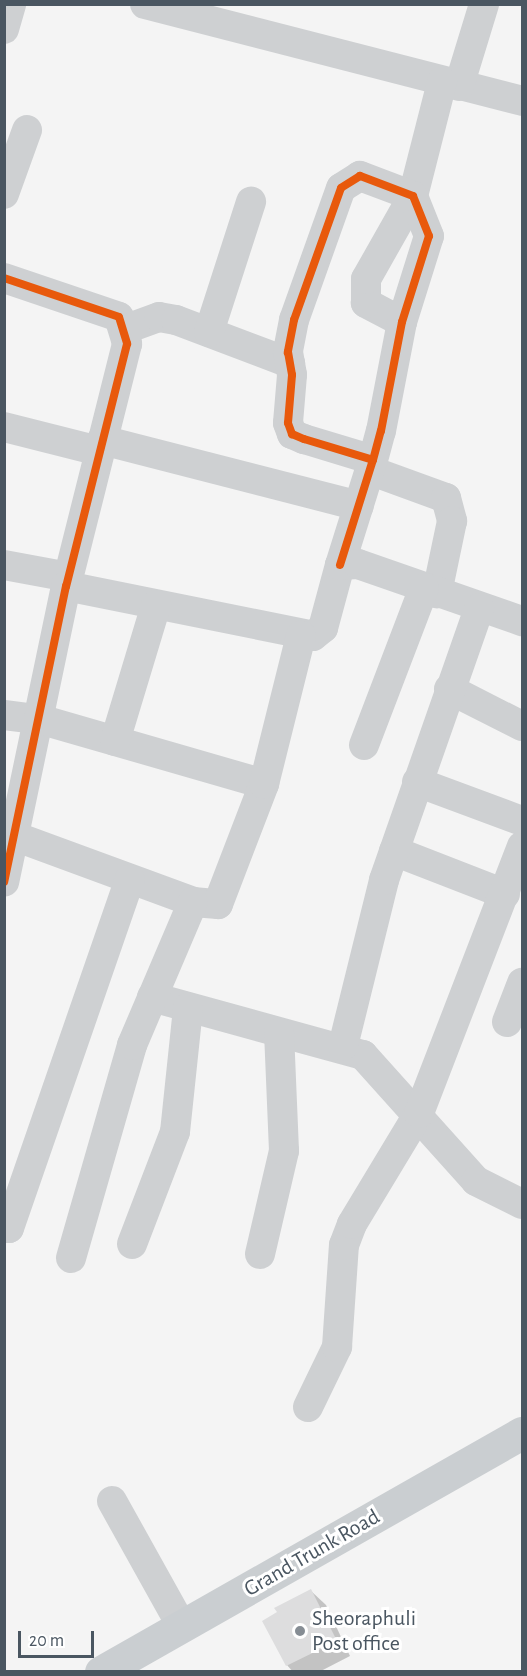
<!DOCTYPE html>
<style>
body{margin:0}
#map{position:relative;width:527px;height:1676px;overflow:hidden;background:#f4f4f4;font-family:"Alegreya Sans",sans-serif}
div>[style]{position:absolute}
.shadow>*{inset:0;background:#0003}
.building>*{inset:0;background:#ddddde}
.minor>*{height:30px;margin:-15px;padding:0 15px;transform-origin:15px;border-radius:15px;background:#ced0d2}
.primary>*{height:33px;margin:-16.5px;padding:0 16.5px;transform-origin:16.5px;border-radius:16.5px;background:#caced1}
.cycleway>*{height:8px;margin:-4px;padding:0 4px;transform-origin:4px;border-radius:4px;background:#e8590c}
.dots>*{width:16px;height:16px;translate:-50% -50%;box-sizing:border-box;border:3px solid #fff;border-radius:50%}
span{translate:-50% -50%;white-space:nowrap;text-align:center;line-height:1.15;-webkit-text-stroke:6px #fff;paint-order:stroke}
.street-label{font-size:22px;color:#4a5661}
.poi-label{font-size:22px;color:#4a5661}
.left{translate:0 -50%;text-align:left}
.frame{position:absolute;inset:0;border:6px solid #4a5661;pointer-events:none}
.scale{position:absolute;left:18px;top:1631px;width:76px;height:27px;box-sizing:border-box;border:3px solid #4a5661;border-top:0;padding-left:8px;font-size:18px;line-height:21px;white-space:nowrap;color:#4a5661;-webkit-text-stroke:4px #fff;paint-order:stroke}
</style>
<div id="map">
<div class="shadow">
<i style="clip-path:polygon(311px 1591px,326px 1605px,350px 1656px,319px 1672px,293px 1672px,287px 1665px)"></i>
</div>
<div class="building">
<i style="clip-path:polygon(311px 1589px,337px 1641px,286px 1666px,262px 1621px,277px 1612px,274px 1608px)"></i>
</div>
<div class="minor">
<i style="left:145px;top:4px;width:389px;rotate:14.4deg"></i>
<i style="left:4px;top:29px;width:26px;rotate:-74deg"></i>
<i style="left:459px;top:86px;width:86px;rotate:-73deg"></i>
<i style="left:4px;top:194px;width:68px;rotate:-70.2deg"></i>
<i style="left:4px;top:278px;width:121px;rotate:18.7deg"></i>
<i style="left:119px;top:317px;width:28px;rotate:73deg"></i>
<i style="left:127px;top:344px;width:250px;rotate:104.1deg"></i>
<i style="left:66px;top:586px;width:302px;rotate:101.8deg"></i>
<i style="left:402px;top:322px;width:41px;rotate:-152.2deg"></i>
<i style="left:366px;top:303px;width:24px;rotate:-90deg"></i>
<i style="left:366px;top:279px;width:95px;rotate:-60.5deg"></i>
<i style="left:413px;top:196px;width:118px;rotate:-75.7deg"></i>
<i style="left:126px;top:329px;width:35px;rotate:-20deg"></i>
<i style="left:159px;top:317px;width:17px;rotate:10deg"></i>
<i style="left:176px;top:320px;width:122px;rotate:20.7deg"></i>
<i style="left:209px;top:332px;width:137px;rotate:-72.1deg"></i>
<i style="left:4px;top:427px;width:98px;rotate:14.2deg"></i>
<i style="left:102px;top:440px;width:265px;rotate:14.4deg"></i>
<i style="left:369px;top:470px;width:82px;rotate:20deg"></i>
<i style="left:446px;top:498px;width:24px;rotate:75deg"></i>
<i style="left:452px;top:521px;width:74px;rotate:101.8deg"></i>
<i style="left:4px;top:565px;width:66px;rotate:10.5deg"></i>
<i style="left:340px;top:565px;width:110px;rotate:-72.6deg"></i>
<i style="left:373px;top:460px;width:30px;rotate:-75deg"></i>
<i style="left:381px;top:431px;width:111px;rotate:-79.1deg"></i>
<i style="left:402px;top:322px;width:90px;rotate:-72.6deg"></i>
<i style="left:429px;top:236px;width:43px;rotate:-111.8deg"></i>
<i style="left:413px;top:196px;width:57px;rotate:-159.3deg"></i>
<i style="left:360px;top:176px;width:22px;rotate:148deg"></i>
<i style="left:341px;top:188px;width:140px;rotate:109.6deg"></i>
<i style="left:294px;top:320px;width:33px;rotate:101deg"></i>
<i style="left:288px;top:352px;width:23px;rotate:80deg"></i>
<i style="left:292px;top:375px;width:48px;rotate:94.8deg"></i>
<i style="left:288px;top:423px;width:12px;rotate:70deg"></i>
<i style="left:292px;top:434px;width:13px;rotate:23deg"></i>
<i style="left:304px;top:439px;width:72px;rotate:16.9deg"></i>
<i style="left:66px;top:586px;width:252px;rotate:11.4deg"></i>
<i style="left:313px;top:636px;width:13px;rotate:-39deg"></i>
<i style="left:323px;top:628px;width:65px;rotate:-74.9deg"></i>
<i style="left:340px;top:565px;width:18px;rotate:-3deg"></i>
<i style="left:358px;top:564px;width:174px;rotate:19.2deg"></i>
<i style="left:449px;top:689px;width:82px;rotate:26.9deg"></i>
<i style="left:4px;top:715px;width:35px;rotate:7deg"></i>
<i style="left:39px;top:719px;width:234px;rotate:16.1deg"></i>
<i style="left:115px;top:741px;width:142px;rotate:-73.2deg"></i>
<i style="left:364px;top:745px;width:168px;rotate:-69.1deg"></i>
<i style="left:417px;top:782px;width:112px;rotate:20.4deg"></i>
<i style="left:14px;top:836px;width:191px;rotate:20.2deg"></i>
<i style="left:193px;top:902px;width:25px;rotate:5deg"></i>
<i style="left:218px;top:904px;width:129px;rotate:-69deg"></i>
<i style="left:264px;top:784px;width:153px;rotate:-76deg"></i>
<i style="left:394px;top:851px;width:119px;rotate:21.2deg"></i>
<i style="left:152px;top:997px;width:219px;rotate:15.4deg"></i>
<i style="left:363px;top:1055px;width:169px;rotate:48.1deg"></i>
<i style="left:476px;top:1181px;width:51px;rotate:26.6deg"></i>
<i style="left:507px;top:1022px;width:42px;rotate:-69deg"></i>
<i style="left:343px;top:1046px;width:171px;rotate:-76.1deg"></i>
<i style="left:384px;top:880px;width:288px;rotate:-70.7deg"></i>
<i style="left:4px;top:1227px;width:5px;rotate:11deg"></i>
<i style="left:9px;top:1228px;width:369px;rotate:-70.9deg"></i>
<i style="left:132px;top:1244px;width:120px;rotate:-69deg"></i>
<i style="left:175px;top:1132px;width:125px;rotate:-84deg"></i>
<i style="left:260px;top:1254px;width:106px;rotate:-76.9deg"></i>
<i style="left:284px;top:1151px;width:118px;rotate:-92.4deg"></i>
<i style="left:71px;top:1258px;width:222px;rotate:-74deg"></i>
<i style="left:132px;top:1045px;width:155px;rotate:-66.9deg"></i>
<i style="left:308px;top:1407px;width:67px;rotate:-64.2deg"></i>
<i style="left:337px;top:1347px;width:102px;rotate:-86.1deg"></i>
<i style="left:344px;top:1245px;width:22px;rotate:-69deg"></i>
<i style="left:352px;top:1224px;width:130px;rotate:-58.9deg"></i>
<i style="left:419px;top:1113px;width:286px;rotate:-68.9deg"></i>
<i style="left:112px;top:1501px;width:144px;rotate:60.9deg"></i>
</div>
<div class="primary">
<i style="left:101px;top:1672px;width:484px;rotate:-29.6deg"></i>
</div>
<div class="cycleway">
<i style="left:4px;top:278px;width:121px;rotate:18.7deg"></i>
<i style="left:119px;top:317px;width:28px;rotate:73deg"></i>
<i style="left:127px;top:344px;width:250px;rotate:104.1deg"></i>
<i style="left:66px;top:586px;width:302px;rotate:101.8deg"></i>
<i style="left:340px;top:565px;width:110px;rotate:-72.6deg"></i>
<i style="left:373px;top:460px;width:30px;rotate:-75deg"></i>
<i style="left:381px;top:431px;width:111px;rotate:-79.1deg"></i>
<i style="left:402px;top:322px;width:90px;rotate:-72.6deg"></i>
<i style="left:429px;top:236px;width:43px;rotate:-111.8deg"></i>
<i style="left:413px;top:196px;width:57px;rotate:-159.3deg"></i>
<i style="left:360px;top:176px;width:22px;rotate:148deg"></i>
<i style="left:341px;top:188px;width:140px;rotate:109.6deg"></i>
<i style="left:294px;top:320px;width:33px;rotate:101deg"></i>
<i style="left:288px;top:352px;width:23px;rotate:80deg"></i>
<i style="left:292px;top:375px;width:48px;rotate:94.8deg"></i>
<i style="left:288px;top:423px;width:12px;rotate:70deg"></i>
<i style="left:292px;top:434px;width:13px;rotate:23deg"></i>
<i style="left:304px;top:439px;width:72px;rotate:16.9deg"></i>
</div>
<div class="dots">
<i style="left:300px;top:1631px;background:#868d94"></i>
</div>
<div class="street-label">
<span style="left:312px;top:1553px;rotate:-30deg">Grand Trunk Road</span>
</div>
<div class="poi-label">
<span class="left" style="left:312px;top:1631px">Sheoraphuli<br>Post office</span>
</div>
<div class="frame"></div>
<div class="scale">20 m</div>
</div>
